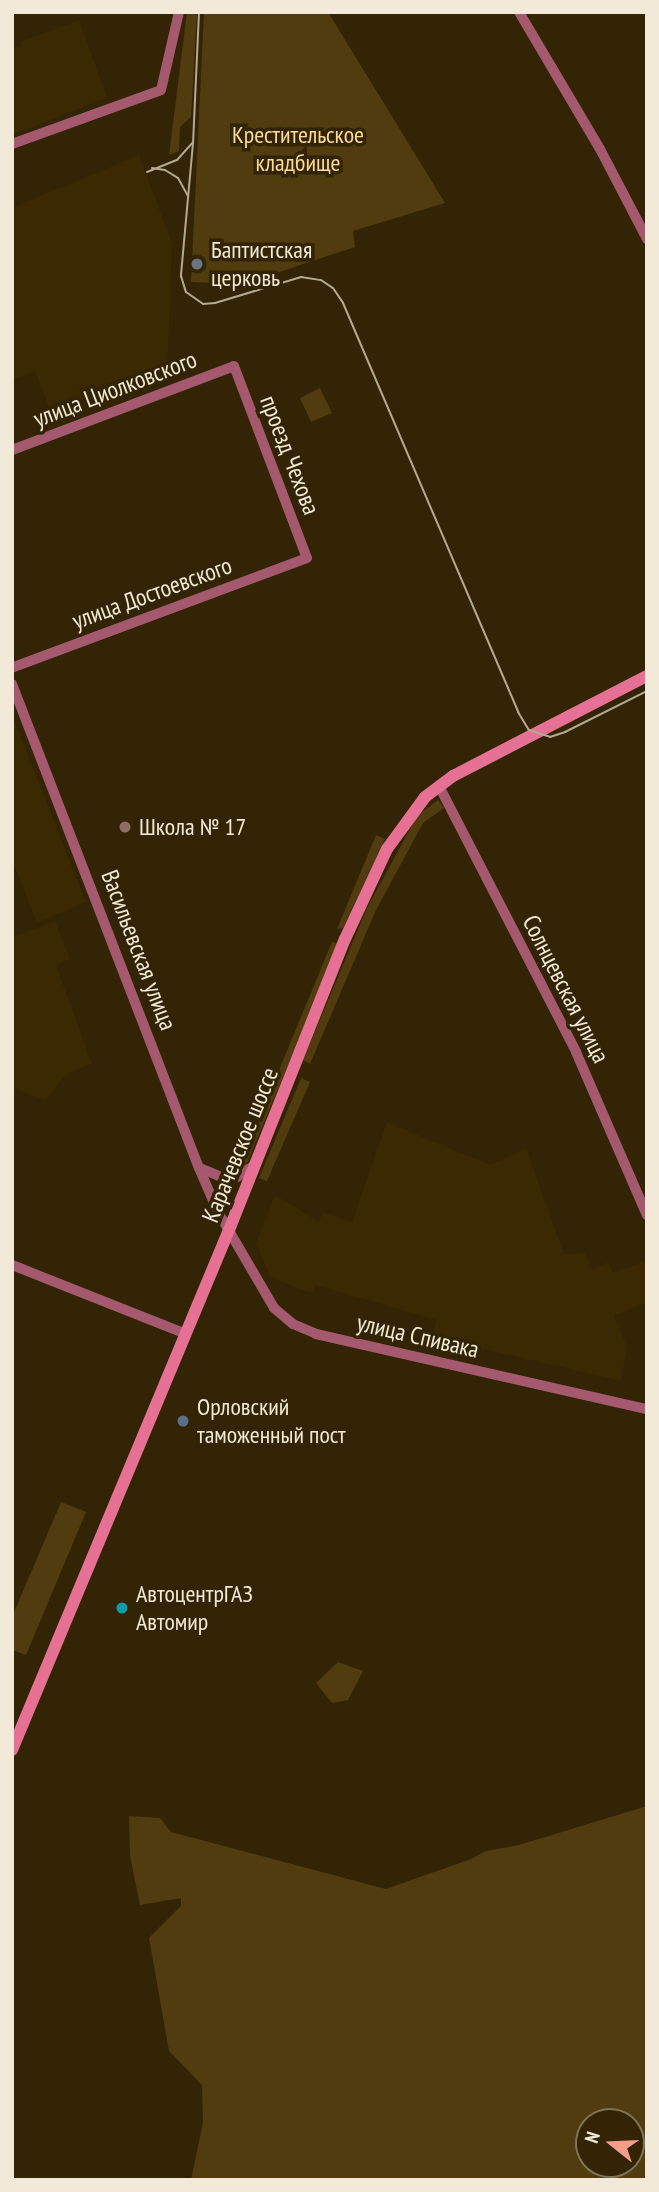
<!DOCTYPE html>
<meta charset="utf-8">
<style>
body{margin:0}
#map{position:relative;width:659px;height:2192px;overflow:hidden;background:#322405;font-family:"PT Sans Narrow",sans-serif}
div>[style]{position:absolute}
.built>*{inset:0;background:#3a2901}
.green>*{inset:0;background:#503c0f}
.secondary>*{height:10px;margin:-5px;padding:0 5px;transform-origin:5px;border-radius:5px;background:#a4596e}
.highway>*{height:12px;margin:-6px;padding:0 6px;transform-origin:6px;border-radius:6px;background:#e67194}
.tram>*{height:2px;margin:-1px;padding:0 1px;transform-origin:1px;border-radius:1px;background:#b4aa94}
.dots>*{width:19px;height:19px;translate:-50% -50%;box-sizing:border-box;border:4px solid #322405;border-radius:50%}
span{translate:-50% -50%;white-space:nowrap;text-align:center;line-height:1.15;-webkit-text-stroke:7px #322405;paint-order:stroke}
.park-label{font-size:24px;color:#fedc97}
.poi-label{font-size:24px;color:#f2e9d8}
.left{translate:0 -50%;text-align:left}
.street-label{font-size:24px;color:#f2e9d8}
.frame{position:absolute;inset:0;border:14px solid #f2e9d8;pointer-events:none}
.north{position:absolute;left:575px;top:2108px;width:70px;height:70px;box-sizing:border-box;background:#322405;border:2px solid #7f7359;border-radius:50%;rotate:288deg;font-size:19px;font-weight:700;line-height:28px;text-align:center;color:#f2e9d8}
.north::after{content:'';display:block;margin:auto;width:24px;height:32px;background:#f49e8a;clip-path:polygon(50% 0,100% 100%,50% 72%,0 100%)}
</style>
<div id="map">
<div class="built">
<i style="clip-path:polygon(79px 20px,107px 97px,12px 135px,12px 49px,21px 46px,20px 42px)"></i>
<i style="clip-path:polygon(139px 155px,172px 243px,167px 380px,56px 426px,35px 371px,12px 380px,12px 208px)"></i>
<i style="clip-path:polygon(12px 715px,86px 902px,37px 923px,12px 859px)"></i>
<i style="clip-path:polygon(55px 921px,70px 959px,56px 965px,92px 1064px,67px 1073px,46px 1100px,12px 1088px,12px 937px)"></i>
<i style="clip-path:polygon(387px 1122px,490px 1165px,526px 1148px,564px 1254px,585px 1253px,592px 1270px,608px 1262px,614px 1273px,647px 1260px,647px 1302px,614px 1316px,627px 1347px,621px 1381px,433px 1337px,436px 1320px,316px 1285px,311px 1293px,270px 1277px,256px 1243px,275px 1195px,318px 1221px,324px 1213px,352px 1222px)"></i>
</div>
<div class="green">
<i style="clip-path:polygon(187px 12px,197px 12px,191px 117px,180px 127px,179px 151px,169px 155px)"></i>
<i style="clip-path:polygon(204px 12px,328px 12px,445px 203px,353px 231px,355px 247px,264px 277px,238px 284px,191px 282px)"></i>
<i style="clip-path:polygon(320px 388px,332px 413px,311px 422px,300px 398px)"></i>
<i style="clip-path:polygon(438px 800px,444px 808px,423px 823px,376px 910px,310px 1064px,303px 1060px,367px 908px,417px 816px)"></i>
<i style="clip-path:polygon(376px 835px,385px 839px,343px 928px,337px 929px)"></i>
<i style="clip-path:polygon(332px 942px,339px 944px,246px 1165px,236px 1174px)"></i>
<i style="clip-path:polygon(301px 1078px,310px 1082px,267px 1181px,259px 1178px)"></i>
<i style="clip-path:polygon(61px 1502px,86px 1512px,26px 1655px,12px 1650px,12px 1617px)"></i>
<i style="clip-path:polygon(338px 1662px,363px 1671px,348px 1700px,332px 1703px,316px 1683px)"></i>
<i style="clip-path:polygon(evenodd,647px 1806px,647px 2180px,191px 2180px,203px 2123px,202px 2085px,169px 2051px,149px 1938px,181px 1906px,181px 1898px,140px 1905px,130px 1856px,129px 1816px,160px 1818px,171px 1832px,386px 1889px,471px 1859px,486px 1851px,519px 1845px,647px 1806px,589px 2122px,631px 2122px,631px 2164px,589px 2164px,589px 2122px)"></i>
</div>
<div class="secondary">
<i style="left:519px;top:12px;width:159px;rotate:59.4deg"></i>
<i style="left:600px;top:149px;width:102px;rotate:62.4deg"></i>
<i style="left:12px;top:144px;width:158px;rotate:-19.9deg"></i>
<i style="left:161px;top:90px;width:80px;rotate:-77deg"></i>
<i style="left:12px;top:450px;width:237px;rotate:-20.7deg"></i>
<i style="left:234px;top:366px;width:205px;rotate:69.2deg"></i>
<i style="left:307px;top:558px;width:315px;rotate:159.6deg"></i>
<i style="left:12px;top:684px;width:519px;rotate:68.88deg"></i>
<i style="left:199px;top:1168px;width:48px;rotate:66.6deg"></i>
<i style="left:218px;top:1212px;width:111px;rotate:59.7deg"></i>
<i style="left:274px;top:1308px;width:25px;rotate:40deg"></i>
<i style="left:293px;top:1324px;width:25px;rotate:23deg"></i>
<i style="left:316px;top:1334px;width:339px;rotate:12.8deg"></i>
<i style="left:439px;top:786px;width:299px;rotate:62.7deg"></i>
<i style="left:576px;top:1052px;width:178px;rotate:66.5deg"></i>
<i style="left:200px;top:1168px;width:28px;rotate:23deg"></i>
<i style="left:226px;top:1179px;width:11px;rotate:-10deg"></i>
<i style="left:237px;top:1177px;width:22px;rotate:-34deg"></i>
<i style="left:12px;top:1265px;width:187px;rotate:21.6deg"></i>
</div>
<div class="highway">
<i style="left:12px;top:1750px;width:563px;rotate:-67.35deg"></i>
<i style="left:229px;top:1230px;width:313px;rotate:-68.3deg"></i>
<i style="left:345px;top:939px;width:99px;rotate:-65deg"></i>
<i style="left:387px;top:849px;width:64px;rotate:-53.8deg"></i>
<i style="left:425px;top:797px;width:35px;rotate:-37deg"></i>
<i style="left:453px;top:776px;width:218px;rotate:-27.3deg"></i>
</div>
<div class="tram">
<i style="left:199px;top:12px;width:131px;rotate:92.6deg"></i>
<i style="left:193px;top:143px;width:134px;rotate:95.2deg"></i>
<i style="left:181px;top:276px;width:17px;rotate:73deg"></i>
<i style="left:186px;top:292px;width:21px;rotate:35deg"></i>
<i style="left:203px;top:304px;width:12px;rotate:-5deg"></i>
<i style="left:215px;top:303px;width:90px;rotate:-16.8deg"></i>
<i style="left:301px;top:277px;width:20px;rotate:9deg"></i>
<i style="left:321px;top:280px;width:14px;rotate:34deg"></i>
<i style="left:333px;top:288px;width:18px;rotate:56deg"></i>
<i style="left:343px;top:303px;width:445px;rotate:66.8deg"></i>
<i style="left:518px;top:712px;width:21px;rotate:59deg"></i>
<i style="left:529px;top:730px;width:22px;rotate:18deg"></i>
<i style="left:550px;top:737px;width:16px;rotate:-18deg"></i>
<i style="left:565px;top:732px;width:92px;rotate:-26.6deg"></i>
<i style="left:152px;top:168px;width:13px;rotate:9deg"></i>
<i style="left:165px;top:170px;width:15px;rotate:32deg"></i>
<i style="left:178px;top:178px;width:21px;rotate:61deg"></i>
<i style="left:147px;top:172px;width:32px;rotate:-22deg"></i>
<i style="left:177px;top:160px;width:24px;rotate:-48deg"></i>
</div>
<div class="dots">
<i style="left:197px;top:264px;background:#6b7280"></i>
<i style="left:125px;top:827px;background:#8d6e63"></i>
<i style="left:183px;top:1421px;background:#5c6f8a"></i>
<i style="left:122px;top:1608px;background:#0f9aa8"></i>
</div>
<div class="park-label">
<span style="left:298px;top:149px">Крестительское<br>кладбище</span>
</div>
<div class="poi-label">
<span class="left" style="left:211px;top:264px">Баптистская<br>церковь</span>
<span class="left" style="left:139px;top:827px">Школа № 17</span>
<span class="left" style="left:197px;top:1421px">Орловский<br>таможенный пост</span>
<span class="left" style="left:136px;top:1608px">АвтоцентрГАЗ<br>Автомир</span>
</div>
<div class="street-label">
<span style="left:115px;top:389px;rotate:-21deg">улица Циолковского</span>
<span style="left:290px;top:455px;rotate:69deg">проезд Чехова</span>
<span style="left:152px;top:593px;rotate:-20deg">улица Достоевского</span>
<span style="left:139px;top:950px;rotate:69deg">Васильевская улица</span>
<span style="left:566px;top:989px;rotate:63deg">Солнцевская улица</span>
<span style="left:240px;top:1145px;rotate:-68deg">Карачевское шоссе</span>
<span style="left:418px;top:1336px;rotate:13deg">улица Спивака</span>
</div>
<div class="frame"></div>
<div class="north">N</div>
</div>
